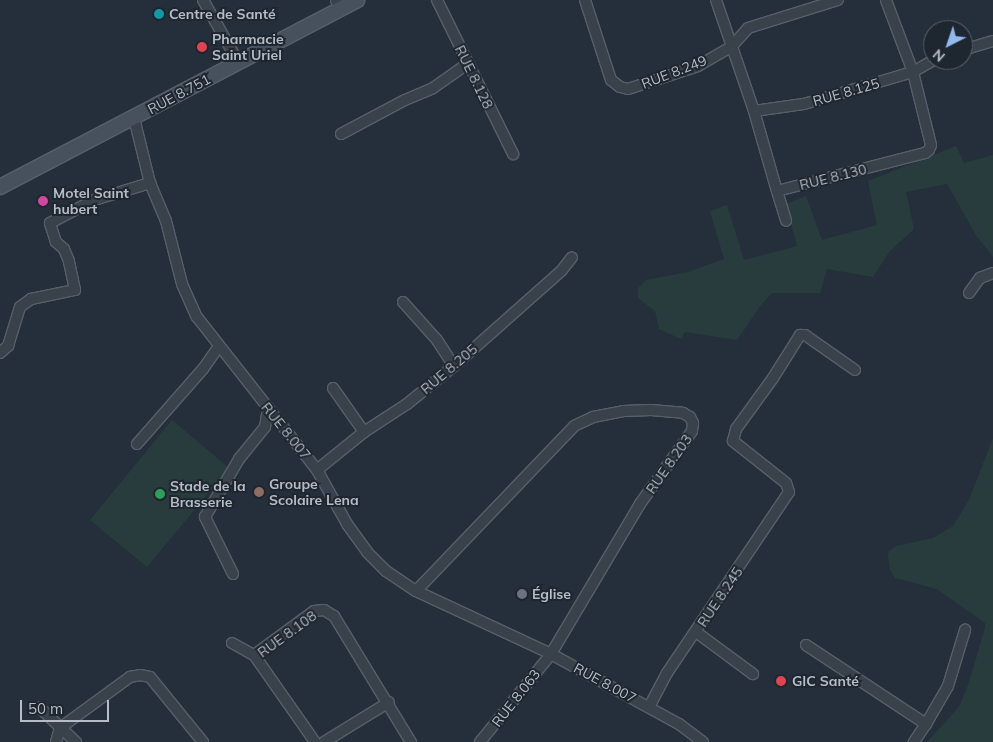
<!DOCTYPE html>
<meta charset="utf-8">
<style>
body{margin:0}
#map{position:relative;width:993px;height:742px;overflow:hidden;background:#252f3b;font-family:Mulish,sans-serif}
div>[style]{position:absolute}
.green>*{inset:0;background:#283c3d}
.roads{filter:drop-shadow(1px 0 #575f69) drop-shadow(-1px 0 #575f69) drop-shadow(0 1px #575f69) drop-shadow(0 -1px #575f69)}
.minor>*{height:10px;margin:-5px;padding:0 5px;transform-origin:5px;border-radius:5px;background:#39414b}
.secondary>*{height:14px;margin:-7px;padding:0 7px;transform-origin:7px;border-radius:7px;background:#47515e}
.dots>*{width:14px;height:14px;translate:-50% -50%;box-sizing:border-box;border:2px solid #1e2630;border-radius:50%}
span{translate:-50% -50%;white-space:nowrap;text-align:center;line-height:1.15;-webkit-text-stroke:4px #1e2630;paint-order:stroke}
.poi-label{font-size:14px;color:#b5bcc6;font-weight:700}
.left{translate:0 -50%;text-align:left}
.street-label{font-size:14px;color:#b5bcc6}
.north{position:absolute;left:923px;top:20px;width:50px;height:50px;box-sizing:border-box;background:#1e2630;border:1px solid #5a626c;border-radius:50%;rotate:221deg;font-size:14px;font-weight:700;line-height:20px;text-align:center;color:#b5bcc6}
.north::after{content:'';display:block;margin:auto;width:18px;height:22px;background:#92b9ee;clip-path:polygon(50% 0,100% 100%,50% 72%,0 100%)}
.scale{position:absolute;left:20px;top:700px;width:89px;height:22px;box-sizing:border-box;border:2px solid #b5bcc6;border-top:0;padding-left:6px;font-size:15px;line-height:18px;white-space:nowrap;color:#b5bcc6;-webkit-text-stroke:4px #1e2630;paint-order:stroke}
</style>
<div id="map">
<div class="green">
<i style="clip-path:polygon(956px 146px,964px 163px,993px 155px,993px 257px,976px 235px,947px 184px,906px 192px,914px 229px,889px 252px,873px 277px,827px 269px,820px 293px,772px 293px,761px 305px,737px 340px,685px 332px,681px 339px,659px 329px,655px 311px,638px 298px,638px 288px,646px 280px,688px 272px,724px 259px,710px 211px,727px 205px,744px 260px,797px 246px,786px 204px,806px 196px,822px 240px,877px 225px,868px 181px)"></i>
<i style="clip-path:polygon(172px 420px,229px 468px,147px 567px,90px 520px)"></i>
<i style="clip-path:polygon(993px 438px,993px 742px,927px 742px,959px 707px,968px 685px,985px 628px,985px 623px,937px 589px,895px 578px,890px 570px,888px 556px,889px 551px,896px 546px,933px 538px,953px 526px,969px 500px)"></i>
</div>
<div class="roads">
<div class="minor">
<i style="left:203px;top:0;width:73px;rotate:60.3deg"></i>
<i style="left:336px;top:0;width:10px;rotate:66deg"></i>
<i style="left:437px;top:0;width:172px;rotate:63.7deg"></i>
<i style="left:585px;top:0;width:84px;rotate:72deg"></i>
<i style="left:611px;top:80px;width:11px;rotate:38deg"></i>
<i style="left:620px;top:87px;width:8px;rotate:14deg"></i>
<i style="left:628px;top:89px;width:74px;rotate:-18.2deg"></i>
<i style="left:698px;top:66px;width:39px;rotate:-30deg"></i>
<i style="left:732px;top:46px;width:24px;rotate:-48deg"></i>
<i style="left:748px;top:28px;width:94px;rotate:-17.3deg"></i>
<i style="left:716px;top:0;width:117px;rotate:71.1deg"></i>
<i style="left:754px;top:111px;width:83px;rotate:74deg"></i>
<i style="left:777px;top:191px;width:153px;rotate:-14.4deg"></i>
<i style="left:925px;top:153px;width:5px;rotate:-37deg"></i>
<i style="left:929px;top:150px;width:5px;rotate:-68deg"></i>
<i style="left:931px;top:145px;width:75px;rotate:-103.9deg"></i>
<i style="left:913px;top:72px;width:77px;rotate:-110.6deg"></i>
<i style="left:963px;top:50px;width:31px;rotate:-17deg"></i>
<i style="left:754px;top:111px;width:50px;rotate:-8deg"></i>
<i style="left:804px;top:104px;width:114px;rotate:-16.4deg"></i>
<i style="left:913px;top:72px;width:24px;rotate:-30deg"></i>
<i style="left:134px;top:118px;width:67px;rotate:76.2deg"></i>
<i style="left:150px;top:183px;width:41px;rotate:67.2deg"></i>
<i style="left:166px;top:221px;width:65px;rotate:75.7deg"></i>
<i style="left:182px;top:284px;width:36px;rotate:66deg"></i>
<i style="left:197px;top:317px;width:194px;rotate:51.9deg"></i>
<i style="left:317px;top:470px;width:62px;rotate:60.9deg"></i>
<i style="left:347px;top:524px;width:34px;rotate:54deg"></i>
<i style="left:367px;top:552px;width:27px;rotate:45deg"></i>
<i style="left:386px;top:571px;width:36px;rotate:34deg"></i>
<i style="left:416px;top:591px;width:149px;rotate:25deg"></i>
<i style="left:551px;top:654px;width:146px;rotate:28.7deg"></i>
<i style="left:679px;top:724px;width:30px;rotate:37deg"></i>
<i style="left:341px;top:134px;width:72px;rotate:-28deg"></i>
<i style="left:405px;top:100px;width:30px;rotate:-23deg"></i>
<i style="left:433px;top:88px;width:42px;rotate:-35.2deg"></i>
<i style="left:777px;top:191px;width:31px;rotate:73deg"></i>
<i style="left:969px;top:293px;width:19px;rotate:-54deg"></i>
<i style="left:980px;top:278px;width:14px;rotate:-21deg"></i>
<i style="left:403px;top:302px;width:51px;rotate:48.2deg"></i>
<i style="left:437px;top:340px;width:31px;rotate:57deg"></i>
<i style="left:0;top:353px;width:11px;rotate:-41deg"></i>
<i style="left:8px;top:346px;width:41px;rotate:-72.9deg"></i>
<i style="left:20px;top:307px;width:14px;rotate:-36deg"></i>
<i style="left:31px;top:299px;width:45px;rotate:-11.6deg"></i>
<i style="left:75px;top:290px;width:30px;rotate:-102deg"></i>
<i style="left:69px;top:261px;width:13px;rotate:-113deg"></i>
<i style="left:64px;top:249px;width:11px;rotate:-139deg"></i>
<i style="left:56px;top:242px;width:20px;rotate:-108deg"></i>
<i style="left:50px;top:223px;width:50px;rotate:-27.6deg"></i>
<i style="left:94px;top:200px;width:59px;rotate:-16.9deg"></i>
<i style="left:333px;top:388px;width:54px;rotate:54.8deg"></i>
<i style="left:137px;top:444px;width:100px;rotate:-48.7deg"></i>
<i style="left:203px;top:369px;width:28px;rotate:-55deg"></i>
<i style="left:317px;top:470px;width:60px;rotate:-39deg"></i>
<i style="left:364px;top:432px;width:51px;rotate:-33.1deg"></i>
<i style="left:407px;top:404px;width:60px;rotate:-39deg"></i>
<i style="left:454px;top:366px;width:144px;rotate:-41.6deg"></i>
<i style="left:562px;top:270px;width:16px;rotate:-52deg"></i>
<i style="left:233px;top:574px;width:64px;rotate:-116.2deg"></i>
<i style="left:205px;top:517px;width:67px;rotate:-59.6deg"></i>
<i style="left:239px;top:459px;width:41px;rotate:-50.9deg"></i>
<i style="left:265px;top:427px;width:19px;rotate:-81deg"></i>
<i style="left:416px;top:591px;width:228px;rotate:-46.2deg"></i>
<i style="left:574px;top:426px;width:21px;rotate:-25deg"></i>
<i style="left:593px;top:417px;width:31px;rotate:-11deg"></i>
<i style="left:623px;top:411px;width:28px;rotate:-2deg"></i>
<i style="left:651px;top:410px;width:32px;rotate:5deg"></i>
<i style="left:683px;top:413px;width:8px;rotate:30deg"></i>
<i style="left:690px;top:417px;width:7px;rotate:63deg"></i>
<i style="left:693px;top:423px;width:8px;rotate:97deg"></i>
<i style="left:692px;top:431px;width:90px;rotate:125.5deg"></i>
<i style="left:640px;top:504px;width:174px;rotate:120.7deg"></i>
<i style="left:551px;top:654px;width:113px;rotate:128.9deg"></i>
<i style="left:696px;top:632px;width:71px;rotate:36.4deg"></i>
<i style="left:232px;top:643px;width:25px;rotate:29deg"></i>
<i style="left:806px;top:645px;width:144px;rotate:33.4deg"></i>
<i style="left:926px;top:724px;width:22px;rotate:124deg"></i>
<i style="left:39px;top:707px;width:51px;rotate:43.4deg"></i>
<i style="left:649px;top:707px;width:38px;rotate:-62deg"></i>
<i style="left:667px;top:673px;width:218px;rotate:-56deg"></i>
<i style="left:789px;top:492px;width:9px;rotate:-108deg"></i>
<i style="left:786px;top:483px;width:68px;rotate:-141.6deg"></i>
<i style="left:733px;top:441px;width:12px;rotate:-76deg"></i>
<i style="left:736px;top:429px;width:63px;rotate:-54deg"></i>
<i style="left:773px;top:378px;width:51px;rotate:-57.9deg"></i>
<i style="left:800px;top:335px;width:5px"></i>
<i style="left:805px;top:335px;width:61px;rotate:35deg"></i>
<i style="left:926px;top:724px;width:44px;rotate:-59.9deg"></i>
<i style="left:948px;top:686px;width:59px;rotate:-73.1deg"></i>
<i style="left:56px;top:742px;width:15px;rotate:-74deg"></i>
<i style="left:60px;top:728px;width:87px;rotate:-36.1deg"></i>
<i style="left:130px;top:677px;width:10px;rotate:-11deg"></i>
<i style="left:140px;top:675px;width:10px;rotate:11deg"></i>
<i style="left:150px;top:677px;width:84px;rotate:50.8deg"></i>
<i style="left:315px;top:742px;width:106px;rotate:-125deg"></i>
<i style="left:254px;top:655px;width:74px;rotate:-36.3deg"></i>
<i style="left:314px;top:611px;width:10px;rotate:-6deg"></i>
<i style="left:324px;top:610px;width:12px;rotate:31deg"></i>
<i style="left:334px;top:616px;width:148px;rotate:58.6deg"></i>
<i style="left:324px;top:742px;width:76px;rotate:-31.6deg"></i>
</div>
<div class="secondary">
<i style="left:0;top:187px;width:403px;rotate:-27.6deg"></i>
</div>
</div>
<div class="dots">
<i style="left:159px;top:14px;background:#0f9aa8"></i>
<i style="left:202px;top:47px;background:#e0444e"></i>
<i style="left:43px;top:201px;background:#d1479c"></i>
<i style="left:259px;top:492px;background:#8d6e63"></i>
<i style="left:160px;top:494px;background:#2e9e5b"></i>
<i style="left:522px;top:594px;background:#6b7280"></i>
<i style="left:781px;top:681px;background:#e0444e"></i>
</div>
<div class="poi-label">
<span class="left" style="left:169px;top:14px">Centre de Santé</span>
<span class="left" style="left:212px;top:47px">Pharmacie<br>Saint Uriel</span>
<span class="left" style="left:53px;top:201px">Motel Saint<br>hubert</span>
<span class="left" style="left:269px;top:492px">Groupe<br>Scolaire Lena</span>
<span class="left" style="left:170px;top:494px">Stade de la<br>Brasserie</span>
<span class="left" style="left:532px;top:594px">Église</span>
<span class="left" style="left:792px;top:681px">GIC Santé</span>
</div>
<div class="street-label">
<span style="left:674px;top:72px;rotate:-21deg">RUE 8.249</span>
<span style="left:474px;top:77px;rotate:64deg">RUE 8.128</span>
<span style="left:846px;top:92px;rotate:-16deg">RUE 8.125</span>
<span style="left:179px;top:94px;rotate:-28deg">RUE 8.751</span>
<span style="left:833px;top:177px;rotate:-14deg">RUE 8.130</span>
<span style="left:449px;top:369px;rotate:-40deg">RUE 8.205</span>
<span style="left:286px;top:431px;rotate:51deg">RUE 8.007</span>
<span style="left:669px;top:464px;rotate:-55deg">RUE 8.203</span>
<span style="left:720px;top:597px;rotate:-56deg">RUE 8.245</span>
<span style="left:287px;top:634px;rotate:-36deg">RUE 8.108</span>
<span style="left:605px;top:683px;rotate:28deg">RUE 8.007</span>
<span style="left:516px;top:698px;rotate:-52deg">RUE 8.063</span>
</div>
<div class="north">N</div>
<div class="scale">50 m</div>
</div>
